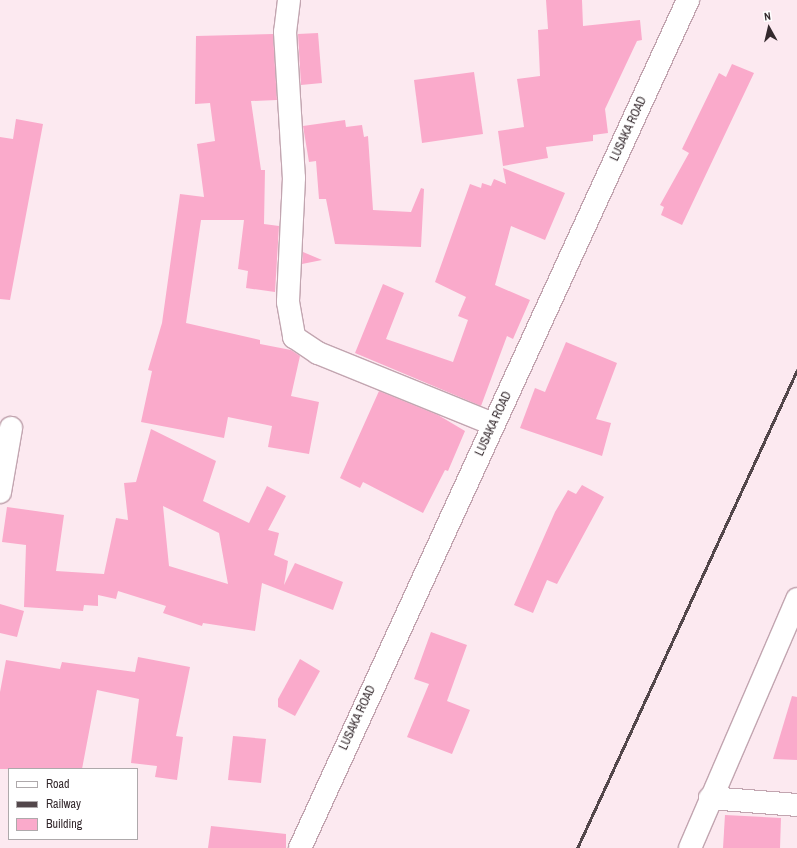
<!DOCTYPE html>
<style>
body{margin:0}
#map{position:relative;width:797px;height:848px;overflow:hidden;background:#fce9f0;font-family:"Archivo Narrow",sans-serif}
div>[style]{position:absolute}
.building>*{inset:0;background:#faaacb}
.roads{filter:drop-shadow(1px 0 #c2a5b0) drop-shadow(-1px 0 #c2a5b0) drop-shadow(0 1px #c2a5b0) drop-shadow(0 -1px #c2a5b0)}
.minor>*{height:22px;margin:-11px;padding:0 11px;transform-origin:11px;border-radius:11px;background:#fff}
.rail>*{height:3px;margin:-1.5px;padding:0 1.5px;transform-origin:1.5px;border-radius:1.5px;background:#53474b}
span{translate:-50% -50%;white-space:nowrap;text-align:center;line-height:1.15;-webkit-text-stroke:3px #fff;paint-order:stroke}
.street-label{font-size:12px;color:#34292d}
.legend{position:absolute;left:8px;top:768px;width:130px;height:72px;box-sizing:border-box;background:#fff;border:1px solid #aea9ab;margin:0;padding:5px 7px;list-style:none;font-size:12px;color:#34292d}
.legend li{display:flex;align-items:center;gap:8px;height:20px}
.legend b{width:20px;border:1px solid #aea9ab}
.north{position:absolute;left:749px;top:8px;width:40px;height:40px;-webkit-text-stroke:3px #fff;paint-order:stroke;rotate:352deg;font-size:11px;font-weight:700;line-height:16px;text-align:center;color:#34292d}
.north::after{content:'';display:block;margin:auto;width:14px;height:18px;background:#34292d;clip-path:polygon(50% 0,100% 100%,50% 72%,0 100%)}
</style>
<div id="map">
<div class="building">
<i style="clip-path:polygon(546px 0,582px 0,583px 26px,640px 20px,642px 40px,637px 41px,605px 109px,608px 133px,593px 135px,593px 141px,546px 147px,548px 158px,503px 166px,498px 131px,524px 127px,517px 79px,540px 76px,538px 30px,548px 29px)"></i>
<i style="clip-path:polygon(318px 33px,322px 83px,301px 85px,298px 34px)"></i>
<i style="clip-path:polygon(273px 34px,277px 100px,251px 101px,261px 170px,265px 170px,264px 224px,279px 226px,275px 292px,246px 288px,248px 271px,238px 269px,244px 220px,201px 220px,186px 323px,260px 340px,260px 344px,291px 350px,300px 356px,291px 396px,319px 402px,309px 454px,268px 447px,272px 426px,228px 417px,224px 438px,141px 422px,152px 371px,148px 370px,162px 323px,180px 194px,204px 197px,197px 144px,215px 141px,210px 103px,195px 104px,196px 36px)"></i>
<i style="clip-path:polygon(732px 64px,754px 73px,682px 225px,661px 215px,664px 207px,660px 205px,689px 153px,682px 149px,719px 73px,726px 77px)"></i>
<i style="clip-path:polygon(474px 72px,483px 134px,422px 143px,414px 80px)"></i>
<i style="clip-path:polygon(16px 119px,43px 124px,10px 300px,0 299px,0 137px,13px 139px)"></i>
<i style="clip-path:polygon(345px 120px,346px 127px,362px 125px,364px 137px,368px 136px,373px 210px,411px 212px,421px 188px,424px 189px,421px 247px,335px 244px,326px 199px,319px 199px,316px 161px,309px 162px,303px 126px)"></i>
<i style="clip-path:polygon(503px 168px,565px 193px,545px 240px,511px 226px,495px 285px,530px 300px,513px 339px,507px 336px,481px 406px,355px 353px,383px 284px,404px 293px,386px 339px,453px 362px,468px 320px,458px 316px,466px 297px,435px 282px,470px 184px,481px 188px,482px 183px,491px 186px,494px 179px,506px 184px)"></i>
<i style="clip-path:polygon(303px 252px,322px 260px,302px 264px)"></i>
<i style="clip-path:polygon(566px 342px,617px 363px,596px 419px,611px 423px,602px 456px,520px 428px,535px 388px,545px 392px)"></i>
<i style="clip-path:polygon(379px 391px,438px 415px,465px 431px,448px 471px,445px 470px,423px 513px,363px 482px,360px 488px,340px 478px)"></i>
<i style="clip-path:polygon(evenodd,151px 429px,216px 461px,203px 501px,249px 523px,267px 486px,286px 496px,268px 530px,279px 533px,274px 555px,288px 561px,284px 585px,295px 563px,343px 582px,333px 610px,262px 583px,255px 631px,203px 623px,202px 626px,163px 613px,166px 606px,118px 591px,116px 599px,98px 595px,98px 606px,84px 605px,83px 611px,24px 607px,26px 545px,2px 542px,7px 507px,64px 515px,56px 571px,104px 574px,116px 518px,128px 520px,124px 483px,136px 482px,151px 429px,163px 506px,219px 533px,228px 584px,169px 566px,163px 506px)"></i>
<i style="clip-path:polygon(582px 485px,604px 497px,557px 584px,547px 580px,533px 613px,514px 605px,555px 512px,568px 490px,576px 494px)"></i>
<i style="clip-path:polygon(0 604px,24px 611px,17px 637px,0 633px)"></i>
<i style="clip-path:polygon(431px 632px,467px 645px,447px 701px,470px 710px,452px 754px,407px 737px,429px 684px,414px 679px)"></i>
<i style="clip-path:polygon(138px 657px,190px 667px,176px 736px,183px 737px,177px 780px,155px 777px,157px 766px,131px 763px,139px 699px,97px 690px,82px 769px,0 769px,0 692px,6px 660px,60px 669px,62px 662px,135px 672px)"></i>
<i style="clip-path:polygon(300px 659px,320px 671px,295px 716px,278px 707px,278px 699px)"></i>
<i style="clip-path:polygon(792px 696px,797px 697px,797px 760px,773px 759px)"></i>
<i style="clip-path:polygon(233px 736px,266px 739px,261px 783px,228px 780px)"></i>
<i style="clip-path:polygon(725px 815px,781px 818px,780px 848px,723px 848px)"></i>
<i style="clip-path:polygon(211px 826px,286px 834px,286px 848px,208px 848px)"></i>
</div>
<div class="roads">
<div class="minor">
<i style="left:289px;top:0;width:32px;rotate:97deg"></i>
<i style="left:285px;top:32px;width:146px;rotate:86.5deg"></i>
<i style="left:294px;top:178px;width:124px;rotate:92.8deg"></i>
<i style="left:288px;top:302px;width:36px;rotate:80deg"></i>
<i style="left:294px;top:337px;width:29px;rotate:34deg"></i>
<i style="left:318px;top:353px;width:189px;rotate:22.1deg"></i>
<i style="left:0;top:492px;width:65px;rotate:-80.2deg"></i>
<i style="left:710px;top:798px;width:87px;rotate:4.6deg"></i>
<i style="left:300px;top:848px;width:933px;rotate:-65.41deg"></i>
<i style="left:690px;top:848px;width:271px;rotate:-66.7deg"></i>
</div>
</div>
<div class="rail">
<i style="left:577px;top:848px;width:526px;rotate:-65.29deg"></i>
</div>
<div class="street-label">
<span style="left:629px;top:129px;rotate:-65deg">LUSAKA ROAD</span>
<span style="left:494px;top:424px;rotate:-65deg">LUSAKA ROAD</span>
<span style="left:358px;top:718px;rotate:-65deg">LUSAKA ROAD</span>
</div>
<ul class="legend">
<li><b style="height:5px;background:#fff"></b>Road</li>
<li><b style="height:5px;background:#53474b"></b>Railway</li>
<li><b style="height:11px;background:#faaacb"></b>Building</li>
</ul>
<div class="north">N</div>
</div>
